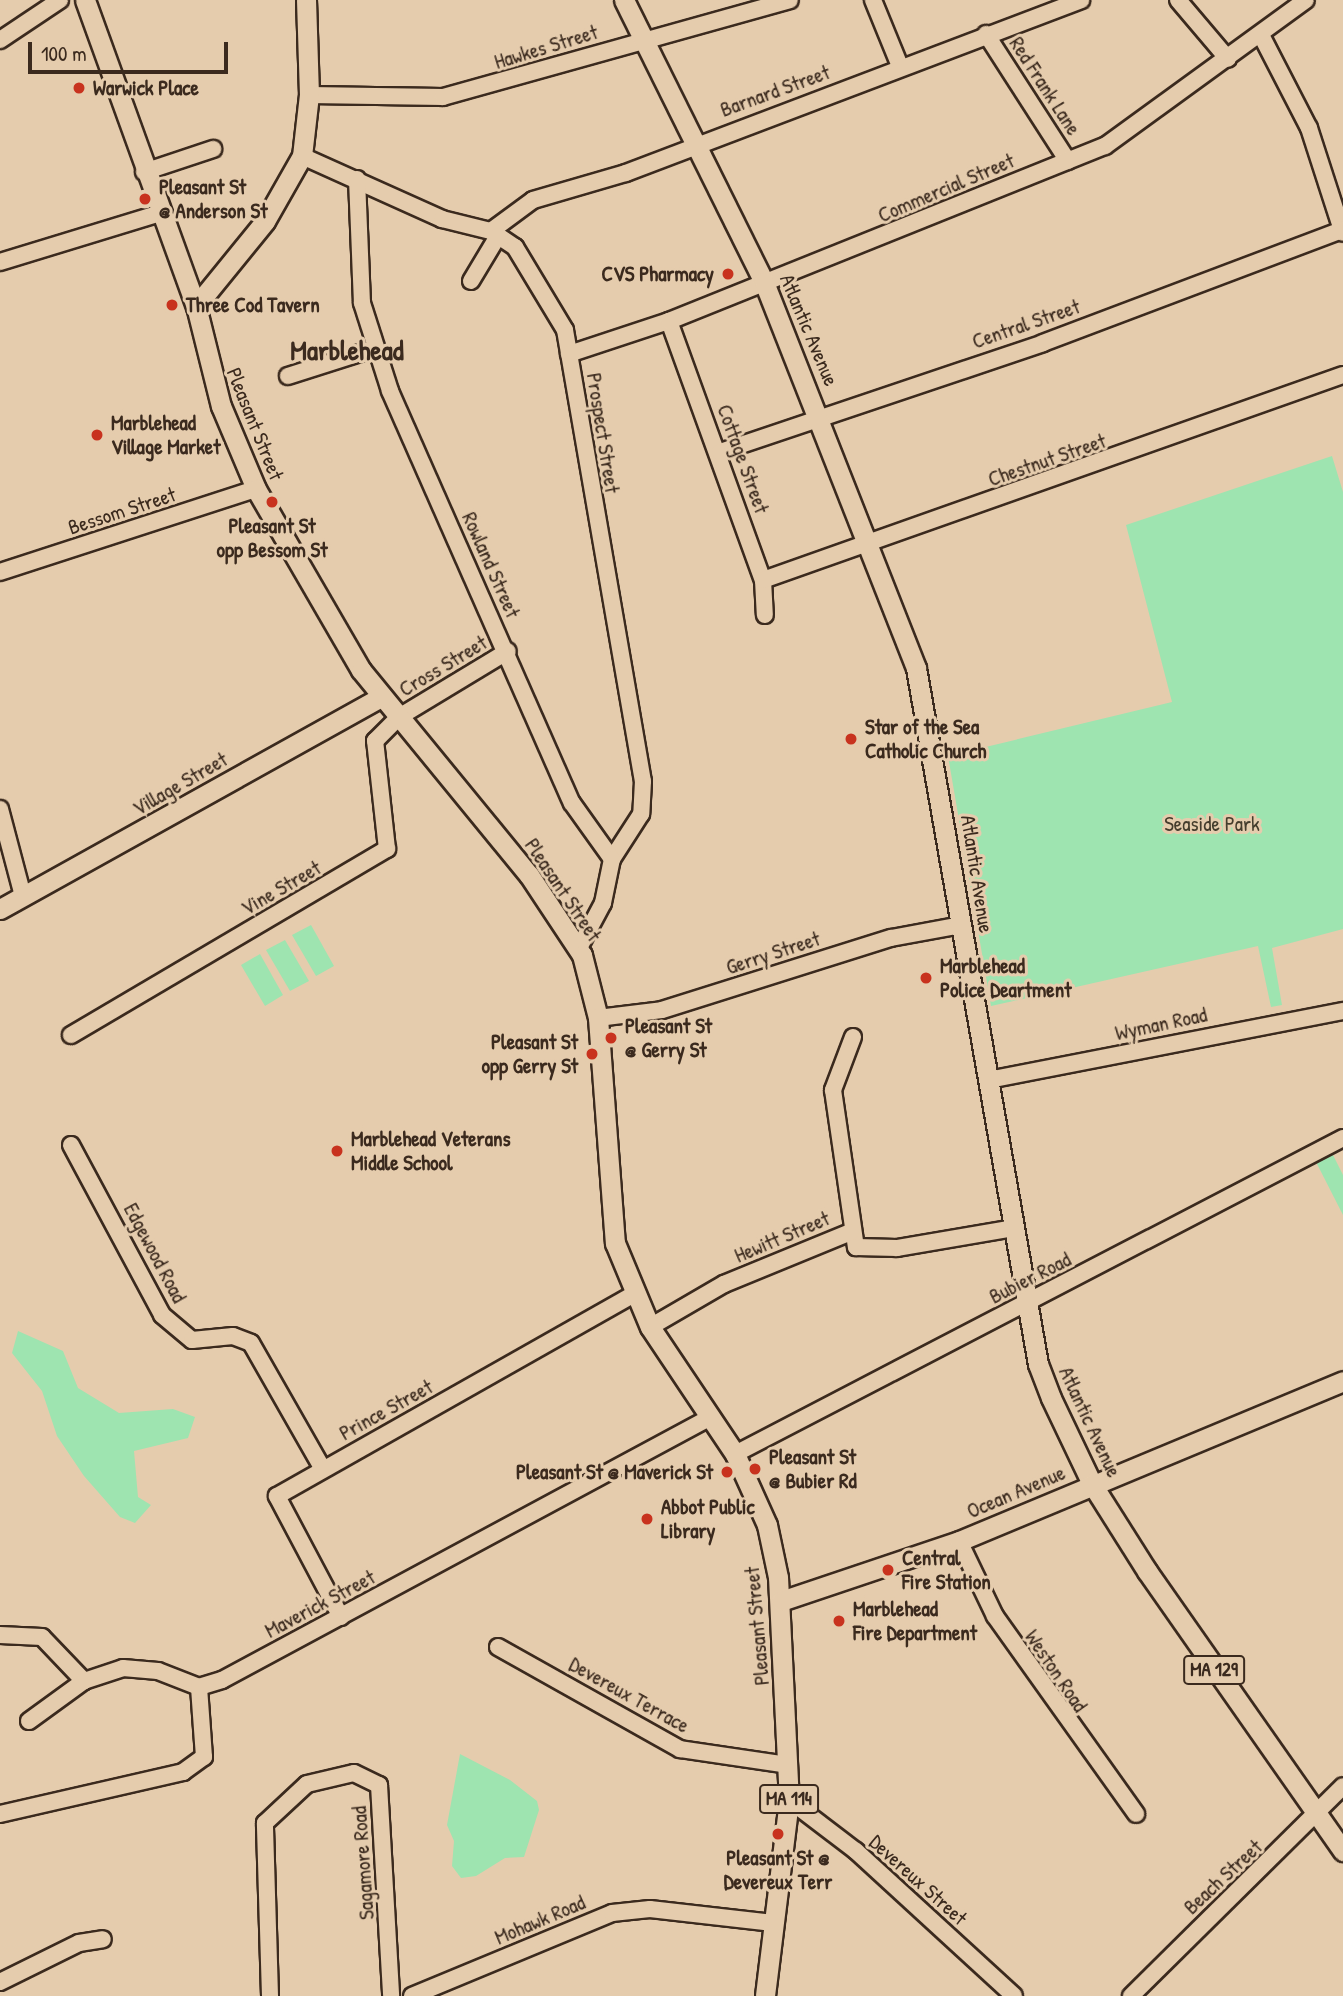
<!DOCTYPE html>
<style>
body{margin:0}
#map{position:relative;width:1343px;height:1996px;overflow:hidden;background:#e5ccad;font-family:"Patrick Hand",sans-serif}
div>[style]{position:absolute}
.green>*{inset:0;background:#9ee4b0}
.roads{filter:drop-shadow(2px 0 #3b2a1e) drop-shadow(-2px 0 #3b2a1e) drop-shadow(0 2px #3b2a1e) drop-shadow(0 -2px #3b2a1e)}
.minor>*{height:16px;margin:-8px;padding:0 8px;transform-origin:8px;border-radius:8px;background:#e5ccad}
.major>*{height:19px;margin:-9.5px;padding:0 9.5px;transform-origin:9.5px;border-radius:9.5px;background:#e5ccad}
.dots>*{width:19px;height:19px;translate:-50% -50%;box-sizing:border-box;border:4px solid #e5ccad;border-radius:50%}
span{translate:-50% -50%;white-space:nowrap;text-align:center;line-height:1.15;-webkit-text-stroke:6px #e5ccad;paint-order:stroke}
.shield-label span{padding:2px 5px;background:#e5ccad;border:2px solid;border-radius:5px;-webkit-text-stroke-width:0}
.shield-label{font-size:19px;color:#3b2a1e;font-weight:700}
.street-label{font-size:21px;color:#3b2a1e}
.poi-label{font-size:21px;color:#3b2a1e;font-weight:700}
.left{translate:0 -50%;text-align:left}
.right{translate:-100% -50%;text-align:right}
.park-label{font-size:21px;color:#453d2d}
.district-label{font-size:28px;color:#3b2a1e;font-weight:700}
.scale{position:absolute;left:28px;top:42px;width:200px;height:32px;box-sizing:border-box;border:4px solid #3b2a1e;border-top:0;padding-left:9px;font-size:21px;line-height:24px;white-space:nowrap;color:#3b2a1e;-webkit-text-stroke:5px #e5ccad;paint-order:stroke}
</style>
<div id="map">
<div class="green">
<i style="clip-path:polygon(1332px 456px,1343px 492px,1343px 929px,1272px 948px,1282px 1005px,1271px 1007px,1258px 946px,991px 1006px,948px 756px,1172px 702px,1126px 525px)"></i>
<i style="clip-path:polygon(311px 925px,334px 966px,316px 976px,292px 935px)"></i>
<i style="clip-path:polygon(285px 940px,309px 981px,290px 991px,266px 950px)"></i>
<i style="clip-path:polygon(260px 954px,283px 995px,265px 1006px,241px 965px)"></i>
<i style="clip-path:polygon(1331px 1151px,1343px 1175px,1343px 1215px,1315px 1160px)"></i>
<i style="clip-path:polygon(18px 1331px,63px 1351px,78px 1388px,119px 1413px,173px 1409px,195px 1417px,188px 1438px,134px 1451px,138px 1497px,151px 1505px,135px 1523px,120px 1517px,84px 1476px,57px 1436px,42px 1391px,12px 1353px)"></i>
<i style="clip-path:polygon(460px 1754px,510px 1780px,537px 1801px,539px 1810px,524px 1857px,505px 1858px,476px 1876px,461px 1878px,452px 1866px,454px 1841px,447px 1825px)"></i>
</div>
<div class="roads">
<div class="minor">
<i style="left:873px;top:0;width:71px;rotate:67.8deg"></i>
<i style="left:1178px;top:0;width:77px;rotate:49.7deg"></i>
<i style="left:986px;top:34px;width:151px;rotate:57.2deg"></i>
<i style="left:1261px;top:35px;width:105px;rotate:62.7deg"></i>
<i style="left:1309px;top:128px;width:110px;rotate:72.1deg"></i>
<i style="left:0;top:40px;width:72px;rotate:-33.7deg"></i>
<i style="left:309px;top:95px;width:134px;rotate:0.9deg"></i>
<i style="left:443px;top:97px;width:360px;rotate:-15.6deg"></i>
<i style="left:302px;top:156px;width:154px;rotate:24.2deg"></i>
<i style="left:442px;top:219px;width:50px;rotate:13.8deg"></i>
<i style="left:491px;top:231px;width:29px;rotate:34deg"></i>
<i style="left:515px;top:247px;width:97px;rotate:58.9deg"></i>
<i style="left:565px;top:330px;width:458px;rotate:80.2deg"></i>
<i style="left:643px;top:781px;width:33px;rotate:93deg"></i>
<i style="left:641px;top:814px;width:54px;rotate:122.8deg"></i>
<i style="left:144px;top:172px;width:73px;rotate:-18.4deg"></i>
<i style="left:357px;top:179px;width:124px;rotate:87.7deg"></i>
<i style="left:362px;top:303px;width:92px;rotate:72.3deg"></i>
<i style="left:390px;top:391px;width:450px;rotate:66.2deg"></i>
<i style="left:572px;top:803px;width:69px;rotate:54.5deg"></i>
<i style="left:612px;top:859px;width:45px;rotate:101.6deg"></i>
<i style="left:603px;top:903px;width:51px;rotate:118.1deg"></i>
<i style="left:491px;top:231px;width:52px;rotate:-36.4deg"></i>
<i style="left:533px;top:200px;width:97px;rotate:-16.2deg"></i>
<i style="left:626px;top:173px;width:487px;rotate:-20.8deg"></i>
<i style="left:0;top:262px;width:167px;rotate:-17deg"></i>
<i style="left:471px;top:281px;width:52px;rotate:-59deg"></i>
<i style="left:669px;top:321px;width:276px;rotate:70.1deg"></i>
<i style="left:763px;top:580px;width:35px;rotate:87deg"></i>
<i style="left:569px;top:354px;width:105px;rotate:-18.3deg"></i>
<i style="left:669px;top:321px;width:470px;rotate:-21.9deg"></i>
<i style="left:1105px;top:146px;width:248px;rotate:-36deg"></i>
<i style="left:288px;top:376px;width:92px;rotate:-17.7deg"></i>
<i style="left:720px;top:452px;width:341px;rotate:-18.6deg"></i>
<i style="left:1043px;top:343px;width:320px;rotate:-20.7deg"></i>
<i style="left:0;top:572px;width:269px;rotate:-18deg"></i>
<i style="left:763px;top:580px;width:615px;rotate:-19.47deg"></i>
<i style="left:0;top:809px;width:90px;rotate:75.2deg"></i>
<i style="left:598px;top:1018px;width:64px;rotate:-7.1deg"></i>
<i style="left:662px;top:1010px;width:240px;rotate:-17.5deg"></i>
<i style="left:891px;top:938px;width:71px;rotate:-10.5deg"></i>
<i style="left:71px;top:1035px;width:367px;rotate:-30.5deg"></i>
<i style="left:387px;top:849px;width:109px;rotate:-96.3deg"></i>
<i style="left:375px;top:741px;width:34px;rotate:-45deg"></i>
<i style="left:399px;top:717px;width:127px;rotate:-31.2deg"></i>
<i style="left:853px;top:1037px;width:57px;rotate:110.7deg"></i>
<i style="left:833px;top:1090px;width:159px;rotate:81.7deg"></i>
<i style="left:856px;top:1247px;width:41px;rotate:1.4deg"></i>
<i style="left:897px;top:1248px;width:119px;rotate:-9.7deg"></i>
<i style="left:988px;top:1080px;width:362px;rotate:-11deg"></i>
<i style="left:71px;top:1145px;width:193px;rotate:61.8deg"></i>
<i style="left:162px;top:1315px;width:39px;rotate:40deg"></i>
<i style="left:192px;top:1340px;width:41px;rotate:-5.6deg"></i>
<i style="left:233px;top:1336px;width:19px;rotate:21deg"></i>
<i style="left:251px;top:1343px;width:145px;rotate:60.3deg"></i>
<i style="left:650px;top:1327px;width:86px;rotate:-30.2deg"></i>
<i style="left:724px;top:1284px;width:137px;rotate:-22.3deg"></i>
<i style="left:735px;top:1454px;width:685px;rotate:-27.46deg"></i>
<i style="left:959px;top:1541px;width:83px;rotate:64.4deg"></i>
<i style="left:995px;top:1616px;width:243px;rotate:54.5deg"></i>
<i style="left:341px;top:1617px;width:137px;rotate:-117.9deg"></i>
<i style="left:277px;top:1496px;width:410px;rotate:-29.5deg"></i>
<i style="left:0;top:1635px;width:42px;rotate:2.7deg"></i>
<i style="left:42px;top:1637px;width:61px;rotate:46.3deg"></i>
<i style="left:498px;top:1647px;width:209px;rotate:29.3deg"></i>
<i style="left:680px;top:1749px;width:109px;rotate:8.4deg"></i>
<i style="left:29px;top:1721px;width:68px;rotate:-36deg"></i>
<i style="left:84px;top:1681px;width:41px;rotate:-18.4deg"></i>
<i style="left:123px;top:1668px;width:35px;rotate:5deg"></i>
<i style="left:158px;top:1671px;width:44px;rotate:21.3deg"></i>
<i style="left:789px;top:1800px;width:84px;rotate:37.3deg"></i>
<i style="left:856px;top:1851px;width:214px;rotate:42.5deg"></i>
<i style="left:0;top:1814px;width:188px;rotate:-12.9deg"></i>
<i style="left:183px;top:1772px;width:26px;rotate:-36deg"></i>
<i style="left:204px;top:1757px;width:70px;rotate:-94.1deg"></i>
<i style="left:199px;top:1687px;width:24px;rotate:-17deg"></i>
<i style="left:222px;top:1680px;width:553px;rotate:-28.28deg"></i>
<i style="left:0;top:1982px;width:88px;rotate:-26.3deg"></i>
<i style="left:79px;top:1943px;width:24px;rotate:-9deg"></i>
<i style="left:270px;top:1996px;width:173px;rotate:-91.7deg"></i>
<i style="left:265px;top:1823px;width:57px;rotate:-42.9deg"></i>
<i style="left:307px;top:1784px;width:48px;rotate:-13.2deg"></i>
<i style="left:354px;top:1773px;width:28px;rotate:26deg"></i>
<i style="left:379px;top:1785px;width:211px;rotate:86.7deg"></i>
<i style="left:412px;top:1996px;width:217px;rotate:-22.5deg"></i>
<i style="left:612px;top:1913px;width:38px;rotate:-6deg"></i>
<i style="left:650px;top:1909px;width:124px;rotate:6.5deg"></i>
<i style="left:1131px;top:1996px;width:298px;rotate:-44.7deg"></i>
</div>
<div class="major">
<i style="left:85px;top:0;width:326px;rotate:70.1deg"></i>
<i style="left:196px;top:306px;width:103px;rotate:76deg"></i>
<i style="left:221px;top:406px;width:90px;rotate:67.1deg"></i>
<i style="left:256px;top:489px;width:209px;rotate:59.9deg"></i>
<i style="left:361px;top:670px;width:265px;rotate:50.7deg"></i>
<i style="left:529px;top:875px;width:96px;rotate:56.5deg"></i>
<i style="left:582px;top:955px;width:65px;rotate:75.7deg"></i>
<i style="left:598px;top:1018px;width:226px;rotate:85.7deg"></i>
<i style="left:615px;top:1243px;width:91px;rotate:67.4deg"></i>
<i style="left:650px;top:1327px;width:153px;rotate:56.2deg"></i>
<i style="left:735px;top:1454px;width:78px;rotate:65.7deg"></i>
<i style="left:767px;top:1525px;width:53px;rotate:78.1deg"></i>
<i style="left:778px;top:1577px;width:223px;rotate:87.2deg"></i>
<i style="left:789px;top:1800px;width:197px;rotate:97deg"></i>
<i style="left:624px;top:0;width:315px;rotate:63.6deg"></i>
<i style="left:764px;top:282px;width:415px;rotate:68.5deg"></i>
<i style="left:916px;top:668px;width:707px;rotate:80.06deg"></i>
<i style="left:1038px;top:1364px;width:36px;rotate:69deg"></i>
<i style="left:1051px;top:1398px;width:95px;rotate:64.5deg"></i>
<i style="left:1092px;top:1484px;width:103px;rotate:57.7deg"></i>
<i style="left:1147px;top:1571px;width:342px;rotate:55deg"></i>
<i style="left:196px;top:306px;width:109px;rotate:-50.9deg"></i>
<i style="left:265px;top:221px;width:75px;rotate:-60.4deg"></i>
<i style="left:302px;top:156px;width:61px;rotate:-83.5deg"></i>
<i style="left:309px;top:95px;width:95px;rotate:-91.8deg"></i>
<i style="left:0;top:909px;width:437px;rotate:-29.1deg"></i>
<i style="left:781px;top:1601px;width:188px;rotate:-18.6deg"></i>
<i style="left:959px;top:1541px;width:416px;rotate:-22.6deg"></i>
</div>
</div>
<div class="dots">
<i style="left:79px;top:88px;background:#c8321e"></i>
<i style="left:145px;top:199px;background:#c8321e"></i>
<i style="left:728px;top:274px;background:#c8321e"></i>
<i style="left:172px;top:305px;background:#c8321e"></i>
<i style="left:97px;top:435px;background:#c8321e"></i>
<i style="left:272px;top:502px;background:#c8321e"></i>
<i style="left:851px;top:739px;background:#c8321e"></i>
<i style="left:926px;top:978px;background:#c8321e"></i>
<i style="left:611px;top:1038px;background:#c8321e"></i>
<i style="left:592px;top:1054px;background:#c8321e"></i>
<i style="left:337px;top:1151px;background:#c8321e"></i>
<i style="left:755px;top:1469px;background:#c8321e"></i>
<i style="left:727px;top:1472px;background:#c8321e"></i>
<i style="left:647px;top:1519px;background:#c8321e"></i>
<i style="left:888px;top:1570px;background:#c8321e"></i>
<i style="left:839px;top:1621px;background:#c8321e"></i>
<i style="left:778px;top:1834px;background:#c8321e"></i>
</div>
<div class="shield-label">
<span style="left:1214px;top:1670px">MA 129</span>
<span style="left:789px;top:1799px">MA 114</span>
</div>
<div class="street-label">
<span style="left:546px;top:47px;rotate:-17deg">Hawkes Street</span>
<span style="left:1045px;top:86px;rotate:57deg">Red Frank Lane</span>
<span style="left:775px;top:91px;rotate:-20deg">Barnard Street</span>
<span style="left:946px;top:188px;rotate:-23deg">Commercial Street</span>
<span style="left:1026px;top:324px;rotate:-19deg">Central Street</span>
<span style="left:809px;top:330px;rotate:67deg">Atlantic Avenue</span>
<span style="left:255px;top:424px;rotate:68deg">Pleasant Street</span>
<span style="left:603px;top:433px;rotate:81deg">Prospect Street</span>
<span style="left:743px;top:459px;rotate:70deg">Cottage Street</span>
<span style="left:1047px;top:460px;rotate:-19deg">Chestnut Street</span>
<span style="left:122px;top:511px;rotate:-18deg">Bessom Street</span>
<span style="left:491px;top:565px;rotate:66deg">Rowland Street</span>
<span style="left:443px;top:666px;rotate:-31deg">Cross Street</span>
<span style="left:180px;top:784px;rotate:-30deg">Village Street</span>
<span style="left:977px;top:874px;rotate:81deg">Atlantic Avenue</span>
<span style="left:281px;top:888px;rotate:-30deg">Vine Street</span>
<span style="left:563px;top:890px;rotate:56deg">Pleasant Street</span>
<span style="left:773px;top:953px;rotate:-18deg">Gerry Street</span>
<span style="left:1161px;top:1024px;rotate:-12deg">Wyman Road</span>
<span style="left:782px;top:1237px;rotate:-23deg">Hewitt Street</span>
<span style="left:155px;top:1253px;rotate:62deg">Edgewood Road</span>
<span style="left:1030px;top:1278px;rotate:-27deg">Bubier Road</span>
<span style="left:386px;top:1410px;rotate:-29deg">Prince Street</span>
<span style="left:1090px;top:1422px;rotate:65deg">Atlantic Avenue</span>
<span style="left:1016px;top:1492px;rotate:-23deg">Ocean Avenue</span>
<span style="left:320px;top:1604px;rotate:-28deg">Maverick Street</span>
<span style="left:757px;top:1626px;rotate:-95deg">Pleasant Street</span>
<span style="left:1056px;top:1671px;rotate:56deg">Weston Road</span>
<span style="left:629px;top:1695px;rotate:29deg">Devereux Terrace</span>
<span style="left:363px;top:1863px;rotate:-94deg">Sagamore Road</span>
<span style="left:1223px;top:1877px;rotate:-43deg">Beach Street</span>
<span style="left:918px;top:1880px;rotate:42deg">Devereux Street</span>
<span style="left:540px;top:1920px;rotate:-23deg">Mohawk Road</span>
</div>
<div class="poi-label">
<span class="left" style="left:93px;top:88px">Warwick Place</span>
<span class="left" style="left:159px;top:199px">Pleasant St<br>@ Anderson St</span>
<span class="right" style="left:714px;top:274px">CVS Pharmacy</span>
<span class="left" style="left:186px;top:305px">Three Cod Tavern</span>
<span class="left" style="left:111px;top:435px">Marblehead<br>Village Market</span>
<span style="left:272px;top:538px">Pleasant St<br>opp Bessom St</span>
<span class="left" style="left:865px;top:739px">Star of the Sea<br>Catholic Church</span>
<span class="left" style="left:940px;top:978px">Marblehead<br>Police Deartment</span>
<span class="left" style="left:625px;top:1038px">Pleasant St<br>@ Gerry St</span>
<span class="right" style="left:578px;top:1054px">Pleasant St<br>opp Gerry St</span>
<span class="left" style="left:351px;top:1151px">Marblehead Veterans<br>Middle School</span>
<span class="left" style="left:769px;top:1469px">Pleasant St<br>@ Bubier Rd</span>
<span class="right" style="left:713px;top:1472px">Pleasant St @ Maverick St</span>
<span class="left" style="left:661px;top:1519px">Abbot Public<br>Library</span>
<span class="left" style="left:902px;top:1570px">Central<br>Fire Station</span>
<span class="left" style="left:853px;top:1621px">Marblehead<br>Fire Department</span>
<span style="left:778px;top:1870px">Pleasant St @<br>Devereux Terr</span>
</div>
<div class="park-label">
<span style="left:1212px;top:824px">Seaside Park</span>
</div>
<div class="district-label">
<span style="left:347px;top:350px">Marblehead</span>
</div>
<div class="scale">100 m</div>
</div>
